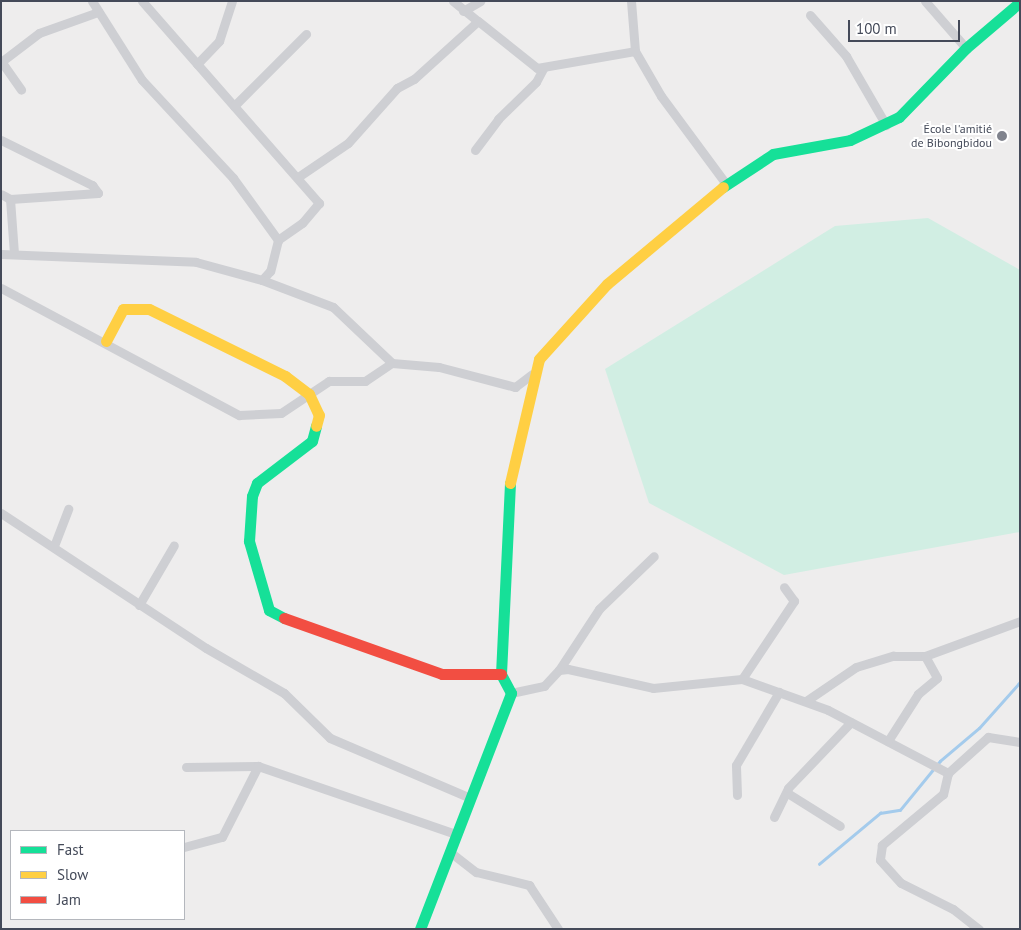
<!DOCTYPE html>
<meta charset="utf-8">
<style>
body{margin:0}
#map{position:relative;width:1021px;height:930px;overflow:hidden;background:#eeeded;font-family:"PT Sans",sans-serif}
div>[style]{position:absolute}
.green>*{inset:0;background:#d1eee3}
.stream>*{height:2.5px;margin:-1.25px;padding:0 1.25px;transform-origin:1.25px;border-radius:1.25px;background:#a4cbec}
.street>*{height:9px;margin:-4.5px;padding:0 4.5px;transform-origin:4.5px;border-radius:4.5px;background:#cecfd3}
.fast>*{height:11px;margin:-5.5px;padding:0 5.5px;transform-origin:5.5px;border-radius:5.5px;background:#16e098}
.slow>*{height:11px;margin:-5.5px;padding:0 5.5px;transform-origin:5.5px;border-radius:5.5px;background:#ffcf43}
.jam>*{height:11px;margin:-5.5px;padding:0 5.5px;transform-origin:5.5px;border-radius:5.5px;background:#f24e42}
.dots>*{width:14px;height:14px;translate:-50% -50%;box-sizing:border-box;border:2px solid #fff;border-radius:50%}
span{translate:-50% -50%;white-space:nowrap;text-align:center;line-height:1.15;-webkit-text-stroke:4px #fff;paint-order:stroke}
.poi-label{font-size:12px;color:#444a59}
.right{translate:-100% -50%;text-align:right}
.frame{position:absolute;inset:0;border:2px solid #444a59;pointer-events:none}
.legend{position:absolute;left:10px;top:830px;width:175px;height:90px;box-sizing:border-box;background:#fff;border:1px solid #b4b7bd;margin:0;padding:6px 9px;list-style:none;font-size:15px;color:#444a59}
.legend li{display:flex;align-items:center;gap:10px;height:25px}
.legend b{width:25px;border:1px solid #b4b7bd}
.scale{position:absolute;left:848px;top:20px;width:112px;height:22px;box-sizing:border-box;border:2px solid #444a59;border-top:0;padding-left:6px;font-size:15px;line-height:18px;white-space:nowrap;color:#444a59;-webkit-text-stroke:4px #fff;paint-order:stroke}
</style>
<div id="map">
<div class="green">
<i style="clip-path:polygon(928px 218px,1020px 270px,1020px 532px,784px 575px,649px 503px,605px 369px,835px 226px)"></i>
</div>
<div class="stream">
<i style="left:819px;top:864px;width:80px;rotate:-39.9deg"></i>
<i style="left:880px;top:813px;width:20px;rotate:-9deg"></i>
<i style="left:900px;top:810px;width:63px;rotate:-50.8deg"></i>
<i style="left:940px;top:761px;width:51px;rotate:-40.2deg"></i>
<i style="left:979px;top:728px;width:62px;rotate:-48.3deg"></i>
</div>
<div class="street">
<i style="left:92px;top:1px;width:93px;rotate:57.7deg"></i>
<i style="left:142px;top:80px;width:134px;rotate:47.1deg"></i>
<i style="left:233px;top:178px;width:77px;rotate:54deg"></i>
<i style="left:278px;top:240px;width:32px;rotate:104deg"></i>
<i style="left:270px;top:271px;width:12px;rotate:132deg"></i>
<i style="left:262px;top:280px;width:76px;rotate:20.8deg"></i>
<i style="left:333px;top:307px;width:81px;rotate:43.5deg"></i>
<i style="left:142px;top:1px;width:269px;rotate:48.8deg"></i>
<i style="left:319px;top:203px;width:26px;rotate:130deg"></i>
<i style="left:302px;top:223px;width:29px;rotate:145deg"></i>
<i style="left:453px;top:1px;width:32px;rotate:39deg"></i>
<i style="left:631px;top:1px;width:50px;rotate:85.4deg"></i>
<i style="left:925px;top:1px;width:62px;rotate:48.9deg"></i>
<i style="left:463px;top:11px;width:20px;rotate:-30deg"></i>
<i style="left:810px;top:15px;width:55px;rotate:48.7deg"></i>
<i style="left:846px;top:56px;width:80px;rotate:59.9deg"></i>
<i style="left:1px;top:61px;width:35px;rotate:55deg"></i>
<i style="left:1px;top:62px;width:48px;rotate:-37.3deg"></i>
<i style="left:39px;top:33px;width:63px;rotate:-19.6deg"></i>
<i style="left:197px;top:64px;width:32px;rotate:-46deg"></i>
<i style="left:219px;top:41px;width:42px;rotate:-72deg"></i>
<i style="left:234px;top:106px;width:102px;rotate:-45deg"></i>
<i style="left:1px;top:140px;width:102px;rotate:26.3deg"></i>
<i style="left:92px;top:185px;width:10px;rotate:53deg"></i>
<i style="left:98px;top:193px;width:88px;rotate:176.1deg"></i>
<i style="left:10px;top:199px;width:10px;rotate:-151deg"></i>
<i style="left:475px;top:150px;width:39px;rotate:-53deg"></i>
<i style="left:498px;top:119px;width:53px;rotate:-44.2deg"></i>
<i style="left:536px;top:82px;width:17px;rotate:-62deg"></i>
<i style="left:298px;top:177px;width:60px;rotate:-34.2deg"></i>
<i style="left:348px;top:143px;width:74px;rotate:-48.3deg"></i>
<i style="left:397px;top:88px;width:19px;rotate:-28deg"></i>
<i style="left:414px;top:79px;width:86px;rotate:-42.2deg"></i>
<i style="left:478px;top:21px;width:75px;rotate:38.5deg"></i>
<i style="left:537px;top:68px;width:99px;rotate:-9.8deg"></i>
<i style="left:635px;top:51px;width:52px;rotate:60deg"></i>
<i style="left:661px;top:96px;width:109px;rotate:53.5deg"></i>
<i style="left:10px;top:199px;width:55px;rotate:85.8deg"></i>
<i style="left:1px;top:254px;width:195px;rotate:2.3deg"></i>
<i style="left:196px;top:262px;width:68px;rotate:15.3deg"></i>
<i style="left:1px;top:288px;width:270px;rotate:28.1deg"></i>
<i style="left:239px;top:415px;width:42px;rotate:-2.7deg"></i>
<i style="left:281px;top:413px;width:58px;rotate:-33.7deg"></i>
<i style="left:329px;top:381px;width:36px"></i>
<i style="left:365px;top:381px;width:32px;rotate:-34deg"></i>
<i style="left:392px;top:363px;width:47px;rotate:4.9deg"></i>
<i style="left:439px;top:367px;width:79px;rotate:14.7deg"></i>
<i style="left:515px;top:387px;width:21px;rotate:-37deg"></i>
<i style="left:1px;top:513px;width:245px;rotate:33.4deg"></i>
<i style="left:206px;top:648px;width:90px;rotate:30deg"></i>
<i style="left:284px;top:693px;width:64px;rotate:44.4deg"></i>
<i style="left:330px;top:738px;width:153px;rotate:23.1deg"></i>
<i style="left:54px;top:546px;width:40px;rotate:-69deg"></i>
<i style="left:139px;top:605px;width:69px;rotate:-59.7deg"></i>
<i style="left:925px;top:656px;width:101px;rotate:-20.2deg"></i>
<i style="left:559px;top:670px;width:73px;rotate:-56.7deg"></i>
<i style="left:599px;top:609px;width:76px;rotate:-43.9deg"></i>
<i style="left:742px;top:679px;width:94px;rotate:-56.3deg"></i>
<i style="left:794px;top:601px;width:17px;rotate:-126deg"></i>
<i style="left:511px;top:693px;width:34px;rotate:-12deg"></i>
<i style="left:544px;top:686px;width:22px;rotate:-47deg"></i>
<i style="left:559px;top:670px;width:9px;rotate:-6deg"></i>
<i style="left:568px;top:669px;width:87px;rotate:12.6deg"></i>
<i style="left:653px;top:688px;width:89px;rotate:-5.8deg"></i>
<i style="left:742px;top:679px;width:91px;rotate:19.8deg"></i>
<i style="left:828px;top:710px;width:136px;rotate:27.7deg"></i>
<i style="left:948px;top:773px;width:22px;rotate:103deg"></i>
<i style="left:943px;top:794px;width:80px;rotate:140.1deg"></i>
<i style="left:882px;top:845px;width:15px;rotate:98deg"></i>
<i style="left:880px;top:860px;width:31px;rotate:48deg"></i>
<i style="left:901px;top:883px;width:58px;rotate:26.6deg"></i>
<i style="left:953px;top:909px;width:33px;rotate:38deg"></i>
<i style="left:806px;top:701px;width:60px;rotate:-34.2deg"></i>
<i style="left:856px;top:667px;width:39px;rotate:-17deg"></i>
<i style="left:893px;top:656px;width:32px"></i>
<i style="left:925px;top:656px;width:25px;rotate:61deg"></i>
<i style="left:937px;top:678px;width:25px;rotate:140deg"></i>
<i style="left:918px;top:694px;width:56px;rotate:122.6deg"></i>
<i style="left:186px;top:767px;width:72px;rotate:-0.8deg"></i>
<i style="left:258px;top:766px;width:209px;rotate:19deg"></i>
<i style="left:948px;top:773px;width:54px;rotate:-42deg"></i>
<i style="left:988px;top:737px;width:32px;rotate:9deg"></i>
<i style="left:789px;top:794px;width:60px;rotate:32.1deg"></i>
<i style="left:737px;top:795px;width:30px;rotate:-92deg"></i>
<i style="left:736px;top:765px;width:85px;rotate:-59.5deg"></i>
<i style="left:774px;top:817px;width:32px;rotate:-64deg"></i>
<i style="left:788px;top:788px;width:91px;rotate:-46.3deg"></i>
<i style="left:184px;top:847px;width:39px;rotate:-15deg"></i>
<i style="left:222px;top:837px;width:80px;rotate:-63.1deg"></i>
<i style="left:450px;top:852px;width:33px;rotate:38deg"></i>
<i style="left:476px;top:872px;width:55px;rotate:13.8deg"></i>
<i style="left:529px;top:885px;width:53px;rotate:56.6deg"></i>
</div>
<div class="fast">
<i style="left:723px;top:187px;width:60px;rotate:-33.4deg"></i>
<i style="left:773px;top:154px;width:78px;rotate:-10.3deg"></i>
<i style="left:850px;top:140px;width:54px;rotate:-25.1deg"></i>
<i style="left:899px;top:117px;width:96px;rotate:-45.8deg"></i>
<i style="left:966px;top:48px;width:71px;rotate:-40.4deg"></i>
<i style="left:284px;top:618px;width:17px;rotate:-152deg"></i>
<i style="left:269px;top:610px;width:72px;rotate:-106.2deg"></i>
<i style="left:249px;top:541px;width:45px;rotate:-86.2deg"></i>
<i style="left:252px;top:496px;width:14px;rotate:-69deg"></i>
<i style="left:257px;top:483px;width:69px;rotate:-37.4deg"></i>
<i style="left:312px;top:441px;width:16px;rotate:-75deg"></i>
<i style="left:420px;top:929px;width:253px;rotate:-68.9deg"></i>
<i style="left:511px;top:693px;width:21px;rotate:-118deg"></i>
<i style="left:501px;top:674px;width:191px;rotate:-87.3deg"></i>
</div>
<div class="slow">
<i style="left:106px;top:341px;width:36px;rotate:-62deg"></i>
<i style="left:123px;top:309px;width:26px"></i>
<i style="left:149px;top:309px;width:152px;rotate:26.2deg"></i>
<i style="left:285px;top:376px;width:30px;rotate:37deg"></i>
<i style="left:309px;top:394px;width:23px;rotate:65deg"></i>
<i style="left:319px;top:415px;width:11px;rotate:105deg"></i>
<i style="left:510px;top:483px;width:127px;rotate:-76.8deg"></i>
<i style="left:539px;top:359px;width:101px;rotate:-47.8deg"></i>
<i style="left:607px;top:284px;width:151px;rotate:-39.9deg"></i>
</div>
<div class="jam">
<i style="left:284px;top:618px;width:168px;rotate:19.5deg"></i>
<i style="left:442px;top:674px;width:59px"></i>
</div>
<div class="dots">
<i style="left:1002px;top:136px;background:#80838d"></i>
</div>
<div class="poi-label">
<span class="right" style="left:992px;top:136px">École l'amitié<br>de Bibongbidou</span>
</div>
<div class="frame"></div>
<ul class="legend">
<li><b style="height:6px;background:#16e098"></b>Fast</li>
<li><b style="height:6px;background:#ffcf43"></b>Slow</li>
<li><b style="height:6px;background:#f24e42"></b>Jam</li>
</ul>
<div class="scale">100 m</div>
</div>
